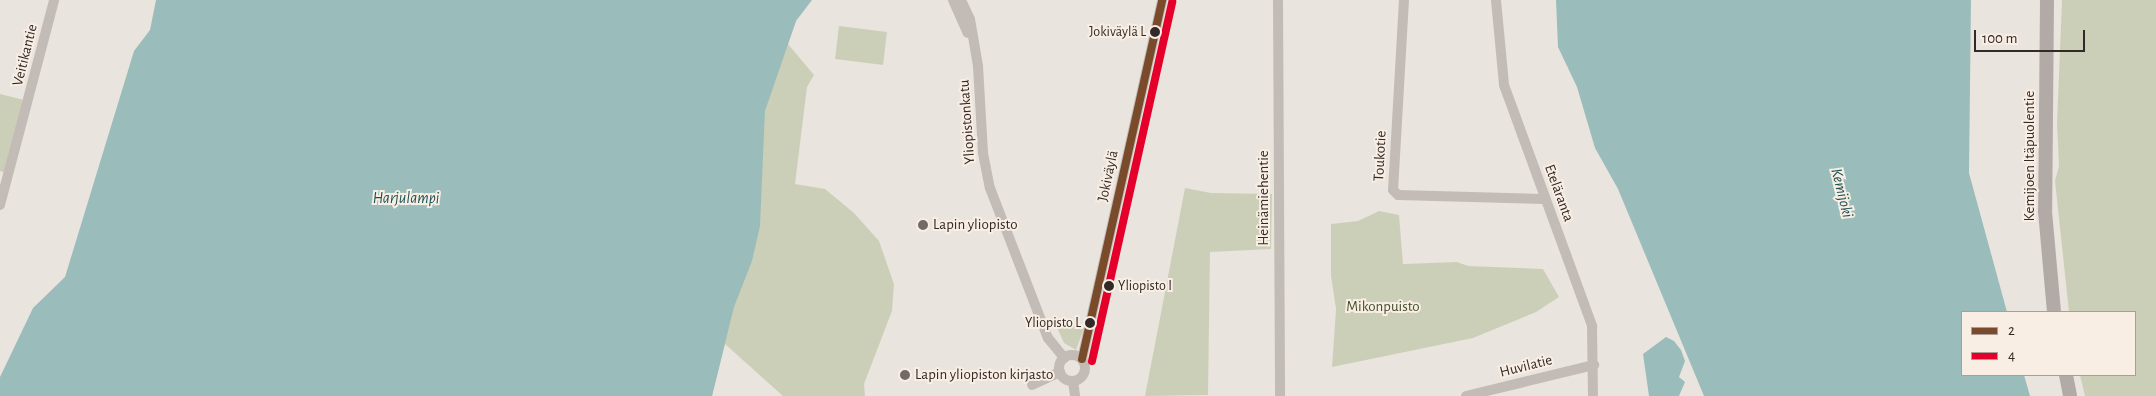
<!DOCTYPE html>
<meta charset="utf-8">
<style>
body{margin:0}
#map{position:relative;width:2156px;height:396px;overflow:hidden;background:#eae4de;font-family:"Alegreya Sans",sans-serif}
div>[style]{position:absolute}
.green>*{inset:0;background:#cccfb8}
.water>*{inset:0;background:#9abdbb}
.minor>*{height:10px;margin:-5px;padding:0 5px;transform-origin:5px;border-radius:5px;background:#c3bcb6}
.minor>.ring{margin:-5px;padding:0;box-sizing:content-box;background:none;border:10px solid #c3bcb6;border-radius:50%}
.major>*{height:14px;margin:-7px;padding:0 7px;transform-origin:7px;border-radius:7px;background:#b1aaa6}
.bus-1>*{height:8px;margin:-4px;padding:0 4px;transform-origin:4px;border-radius:4px;background:#7a4b2a}
.bus-2>*{height:8px;margin:-4px;padding:0 4px;transform-origin:4px;border-radius:4px;background:#e4002b}
.dots>*{width:14px;height:14px;translate:-50% -50%;box-sizing:border-box;border:2px solid #f8eee4;border-radius:50%}
span{translate:-50% -50%;white-space:nowrap;text-align:center;line-height:1.15;-webkit-text-stroke:4px #f8eee4;paint-order:stroke}
.bus-label{font-size:14px;color:#332926}
.right{translate:-100% -50%;text-align:right}
.left{translate:0 -50%;text-align:left}
.street-label{font-size:15px;color:#332926}
.poi-label{font-size:15px;color:#332926}
.park-label{font-size:15px;color:#44502a}
.water-label{font-size:16px;color:#1d5253;font-style:italic}
.legend{position:absolute;left:1961px;top:311px;width:175px;height:65px;box-sizing:border-box;background:#f8eee4;border:1px solid #a99f98;margin:0;padding:6px 9px;list-style:none;font-size:15px;color:#332926}
.legend li{display:flex;align-items:center;gap:10px;height:25px}
.legend b{width:25px;border:1px solid #a99f98}
.scale{position:absolute;left:1974px;top:30px;width:111px;height:22px;box-sizing:border-box;border:2px solid #332926;border-top:0;padding-left:6px;font-size:15px;line-height:18px;white-space:nowrap;color:#332926;-webkit-text-stroke:4px #f8eee4;paint-order:stroke}
</style>
<div id="map">
<div class="green">
<i style="clip-path:polygon(774px 0,796px 21px,788px 44px,814px 75px,807px 87px,795px 184px,825px 189px,854px 213px,879px 241px,894px 284px,892px 311px,864px 384px,865px 396px,783px 396px,725px 344px,712px 396px,482px 396px)"></i>
<i style="clip-path:polygon(2062px 0,2156px 0,2156px 396px,2085px 396px,2080px 375px,2135px 375px,2135px 312px,2069px 312px,2055px 181px,2059px 166px,2057px 123px)"></i>
<i style="clip-path:polygon(839px 26px,887px 32px,883px 65px,835px 59px)"></i>
<i style="clip-path:polygon(0 94px,24px 100px,6px 173px,0 171px)"></i>
<i style="clip-path:polygon(1185px 188px,1211px 193px,1272px 194px,1271px 249px,1210px 252px,1208px 395px,1145px 396px)"></i>
<i style="clip-path:polygon(1379px 211px,1399px 215px,1403px 264px,1457px 262px,1468px 266px,1543px 269px,1559px 297px,1536px 312px,1473px 338px,1332px 367px,1336px 309px,1331px 276px,1331px 224px,1358px 221px)"></i>
<i style="clip-path:polygon(1054px 321px,1084px 328px,1076px 350px,1064px 343px)"></i>
</div>
<div class="water">
<i style="clip-path:polygon(156px 0,812px 0,796px 21px,765px 111px,760px 226px,752px 261px,734px 307px,712px 396px,0 396px,0 377px,33px 308px,65px 277px,134px 51px,150px 30px)"></i>
<i style="clip-path:polygon(1556px 0,1971px 0,1969px 173px,2007px 312px,1962px 312px,1962px 375px,2024px 375px,2030px 396px,1704px 396px,1618px 189px,1595px 148px,1577px 87px,1558px 47px)"></i>
<i style="clip-path:polygon(1666px 337px,1674px 341px,1681px 350px,1685px 361px,1679px 377px,1685px 382px,1679px 396px,1649px 396px,1643px 354px)"></i>
</div>
<div class="minor">
<i style="left:953px;top:0;width:36px;rotate:66deg"></i>
<i style="left:961px;top:0;width:21px;rotate:65deg"></i>
<i style="left:970px;top:19px;width:48px;rotate:80.3deg"></i>
<i style="left:978px;top:66px;width:87px;rotate:86.7deg"></i>
<i style="left:983px;top:153px;width:36px;rotate:79deg"></i>
<i style="left:990px;top:188px;width:161px;rotate:68.9deg"></i>
<i style="left:1048px;top:338px;width:26px;rotate:51deg"></i>
<i style="left:1278px;top:0;width:396px;rotate:89.7deg"></i>
<i style="left:1404px;top:0;width:190px;rotate:93.3deg"></i>
<i style="left:1393px;top:190px;width:7px;rotate:45deg"></i>
<i style="left:1398px;top:195px;width:147px;rotate:1.6deg"></i>
<i style="left:1496px;top:0;width:85px;rotate:84.6deg"></i>
<i style="left:1504px;top:85px;width:257px;rotate:69.9deg"></i>
<i style="left:1592px;top:326px;width:70px;rotate:89.2deg"></i>
<i style="left:0;top:205px;width:212px;rotate:-75.2deg"></i>
<i class="ring" style="left:1059px;top:355px;width:16px;height:16px"></i>
<i style="left:1082px;top:359px;width:368px;rotate:-77.4deg"></i>
<i style="left:1073px;top:381px;width:15px;rotate:82deg"></i>
<i style="left:1032px;top:385px;width:31px;rotate:-25deg"></i>
<i style="left:1466px;top:396px;width:132px;rotate:-13.6deg"></i>
</div>
<div class="major">
<i style="left:2047px;top:0;width:211px;rotate:90.5deg"></i>
<i style="left:2045px;top:211px;width:101px;rotate:84.9deg"></i>
<i style="left:2066px;top:375px;width:21px;rotate:79deg"></i>
</div>
<div class="bus-1">
<i style="left:1082px;top:359px;width:368px;rotate:-77.4deg"></i>
</div>
<div class="bus-2">
<i style="left:1092px;top:361px;width:368px;rotate:-77.4deg"></i>
</div>
<div class="dots">
<i style="left:1155px;top:32px;background:#332926"></i>
<i style="left:923px;top:225px;background:#736a66"></i>
<i style="left:1109px;top:286px;background:#332926"></i>
<i style="left:1090px;top:323px;background:#332926"></i>
<i style="left:905px;top:375px;background:#736a66"></i>
</div>
<div class="bus-label">
<span class="right" style="left:1146px;top:32px">Jokiväylä L</span>
<span class="left" style="left:1118px;top:286px">Yliopisto I</span>
<span class="right" style="left:1081px;top:323px">Yliopisto L</span>
</div>
<div class="street-label">
<span style="left:25px;top:55px;rotate:-76deg">Veitikantie</span>
<span style="left:967px;top:122px;rotate:-94deg">Yliopistonkatu</span>
<span style="left:1380px;top:156px;rotate:-87deg">Toukotie</span>
<span style="left:2030px;top:156px;rotate:-90deg">Kemijoen Itäpuolentie</span>
<span style="left:1108px;top:176px;rotate:-78deg">Jokiväylä</span>
<span style="left:1559px;top:193px;rotate:70deg">Eteläranta</span>
<span style="left:1264px;top:198px;rotate:-90deg">Heinämiehentie</span>
<span style="left:1526px;top:366px;rotate:-14deg">Huvilatie</span>
</div>
<div class="poi-label">
<span class="left" style="left:933px;top:225px">Lapin yliopisto</span>
<span class="left" style="left:915px;top:375px">Lapin yliopiston kirjasto</span>
</div>
<div class="park-label">
<span style="left:1383px;top:307px">Mikonpuisto</span>
</div>
<div class="water-label">
<span style="left:1842px;top:193px;rotate:76deg">Kemijoki</span>
<span style="left:406px;top:198px">Harjulampi</span>
</div>
<ul class="legend">
<li><b style="height:6px;background:#7a4b2a"></b>2</li>
<li><b style="height:6px;background:#e4002b"></b>4</li>
</ul>
<div class="scale">100 m</div>
</div>
